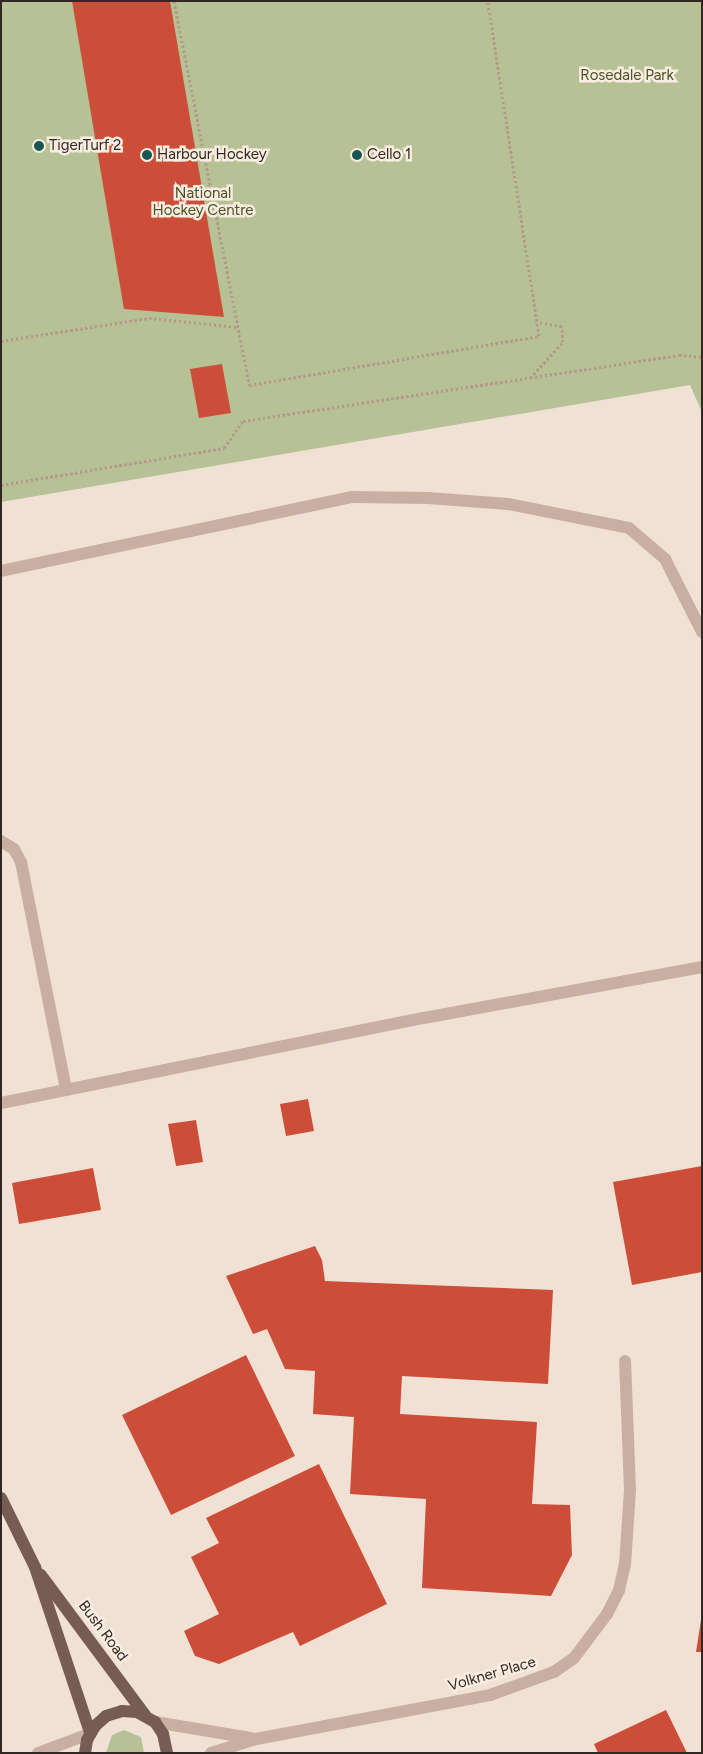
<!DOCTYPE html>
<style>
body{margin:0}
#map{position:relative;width:703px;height:1754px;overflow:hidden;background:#f1e1d5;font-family:Figtree,sans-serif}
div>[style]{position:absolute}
.green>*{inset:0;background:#b6c195}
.building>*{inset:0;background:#cc4e38}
.path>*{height:3px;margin-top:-1.5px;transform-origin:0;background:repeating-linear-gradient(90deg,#b5998b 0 2.5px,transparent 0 5px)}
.minor>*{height:12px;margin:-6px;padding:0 6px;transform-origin:6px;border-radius:6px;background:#c9afa1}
.major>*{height:12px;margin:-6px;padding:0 6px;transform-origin:6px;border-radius:6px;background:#765c54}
.dots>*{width:14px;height:14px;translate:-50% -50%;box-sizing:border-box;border:2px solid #f9ece1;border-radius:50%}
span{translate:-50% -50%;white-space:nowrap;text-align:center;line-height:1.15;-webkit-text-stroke:5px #f9ece1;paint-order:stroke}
.park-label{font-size:15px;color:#475227}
.poi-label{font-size:15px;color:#332724}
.left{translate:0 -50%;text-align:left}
.street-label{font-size:15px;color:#332724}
.frame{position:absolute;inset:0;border:2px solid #332724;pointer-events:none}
</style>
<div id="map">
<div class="green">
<i style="clip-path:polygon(1px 1px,702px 1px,702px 412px,690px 385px,1px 502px)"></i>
<i style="clip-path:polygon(124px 1730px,141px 1737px,144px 1753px,106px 1753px,112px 1735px)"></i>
</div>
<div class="building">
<i style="clip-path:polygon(72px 1px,170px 1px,224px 317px,124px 309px)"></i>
<i style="clip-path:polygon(222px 364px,231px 413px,199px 418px,190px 369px)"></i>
<i style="clip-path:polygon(308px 1099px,314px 1131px,286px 1136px,280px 1104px)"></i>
<i style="clip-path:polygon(196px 1120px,203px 1162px,176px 1166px,168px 1124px)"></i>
<i style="clip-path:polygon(702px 1166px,702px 1272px,632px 1285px,613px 1182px)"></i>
<i style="clip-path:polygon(93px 1168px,101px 1210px,19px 1224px,12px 1183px)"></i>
<i style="clip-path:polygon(315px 1246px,322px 1260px,325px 1281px,553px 1290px,548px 1384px,402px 1376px,400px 1414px,537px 1422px,532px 1504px,570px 1505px,572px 1555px,551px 1596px,422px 1588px,426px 1499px,350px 1494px,354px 1417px,313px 1414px,315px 1371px,285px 1369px,267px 1329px,253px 1334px,226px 1276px)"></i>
<i style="clip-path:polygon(246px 1355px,295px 1456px,171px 1515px,122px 1415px)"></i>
<i style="clip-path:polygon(319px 1464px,387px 1604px,300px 1646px,293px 1632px,219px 1664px,195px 1656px,184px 1631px,219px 1614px,191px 1557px,219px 1543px,206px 1518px)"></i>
<i style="clip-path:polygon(701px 1620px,702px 1620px,702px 1652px,696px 1652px)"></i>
<i style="clip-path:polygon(666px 1710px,687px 1753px,598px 1753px,594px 1744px)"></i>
</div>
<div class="path">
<i style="left:174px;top:1px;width:391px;rotate:78.9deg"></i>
<i style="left:249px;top:385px;width:294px;rotate:-9.6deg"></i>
<i style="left:539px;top:336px;width:339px;rotate:-98.7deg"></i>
<i style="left:1px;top:341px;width:150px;rotate:-8.8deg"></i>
<i style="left:149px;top:318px;width:89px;rotate:5.8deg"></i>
<i style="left:530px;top:378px;width:49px;rotate:-47.5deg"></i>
<i style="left:563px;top:342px;width:16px;rotate:-94deg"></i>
<i style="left:562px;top:326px;width:25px;rotate:-171deg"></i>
<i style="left:1px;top:485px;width:226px;rotate:-9.4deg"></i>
<i style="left:224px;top:448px;width:33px;rotate:-55deg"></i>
<i style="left:243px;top:421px;width:441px;rotate:-8.6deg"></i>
<i style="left:679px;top:355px;width:23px;rotate:5deg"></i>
</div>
<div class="minor">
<i style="left:1px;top:571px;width:359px;rotate:-11.9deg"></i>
<i style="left:352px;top:497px;width:76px;rotate:0.8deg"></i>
<i style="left:428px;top:498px;width:80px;rotate:4.3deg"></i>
<i style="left:508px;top:504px;width:123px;rotate:11.2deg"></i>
<i style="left:629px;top:528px;width:48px;rotate:40.7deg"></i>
<i style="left:665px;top:559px;width:82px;rotate:63.1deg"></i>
<i style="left:1px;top:841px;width:15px;rotate:32deg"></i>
<i style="left:14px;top:849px;width:15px;rotate:62deg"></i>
<i style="left:21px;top:862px;width:232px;rotate:78.8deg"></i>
<i style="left:1px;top:1103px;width:431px;rotate:-11.4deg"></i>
<i style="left:424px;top:1018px;width:283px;rotate:-10.4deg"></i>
<i style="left:155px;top:1722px;width:97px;rotate:9.5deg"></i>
<i style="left:38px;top:1753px;width:54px;rotate:-20.4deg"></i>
<i style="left:211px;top:1753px;width:47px;rotate:-17.3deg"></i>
<i style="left:256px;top:1739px;width:238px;rotate:-10.6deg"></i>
<i style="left:490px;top:1695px;width:68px;rotate:-19.8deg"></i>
<i style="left:554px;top:1672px;width:24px;rotate:-35deg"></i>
<i style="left:574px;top:1658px;width:55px;rotate:-53.1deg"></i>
<i style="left:607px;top:1614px;width:27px;rotate:-63deg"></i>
<i style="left:619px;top:1590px;width:26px;rotate:-77deg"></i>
<i style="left:625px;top:1565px;width:75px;rotate:-86.2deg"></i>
<i style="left:630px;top:1490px;width:129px;rotate:-92.2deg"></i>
</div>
<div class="major">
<i style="left:1px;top:1498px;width:77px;rotate:63.8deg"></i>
<i style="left:35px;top:1567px;width:174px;rotate:71.6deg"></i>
<i style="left:41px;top:1575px;width:174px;rotate:53.4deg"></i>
<i style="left:85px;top:1753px;width:13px;rotate:-81deg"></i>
<i style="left:87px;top:1740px;width:16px;rotate:-60deg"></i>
<i style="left:95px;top:1726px;width:15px;rotate:-42deg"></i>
<i style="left:106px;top:1716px;width:17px;rotate:-17deg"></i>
<i style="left:122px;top:1711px;width:15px;rotate:4deg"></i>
<i style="left:137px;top:1712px;width:21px;rotate:29deg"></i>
<i style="left:155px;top:1722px;width:14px;rotate:56deg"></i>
<i style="left:163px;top:1734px;width:19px;rotate:78deg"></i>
</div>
<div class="dots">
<i style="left:39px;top:146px;background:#185654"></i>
<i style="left:147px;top:155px;background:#185654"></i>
<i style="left:357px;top:155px;background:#185654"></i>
</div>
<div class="park-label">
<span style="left:627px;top:76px">Rosedale Park</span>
<span style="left:203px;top:202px">National<br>Hockey Centre</span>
</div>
<div class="poi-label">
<span class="left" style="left:49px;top:146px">TigerTurf 2</span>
<span class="left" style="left:157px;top:155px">Harbour Hockey</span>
<span class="left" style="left:367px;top:155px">Cello 1</span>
</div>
<div class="street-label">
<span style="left:103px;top:1631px;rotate:53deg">Bush Road</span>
<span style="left:492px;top:1674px;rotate:-16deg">Volkner Place</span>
</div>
<div class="frame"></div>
</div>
